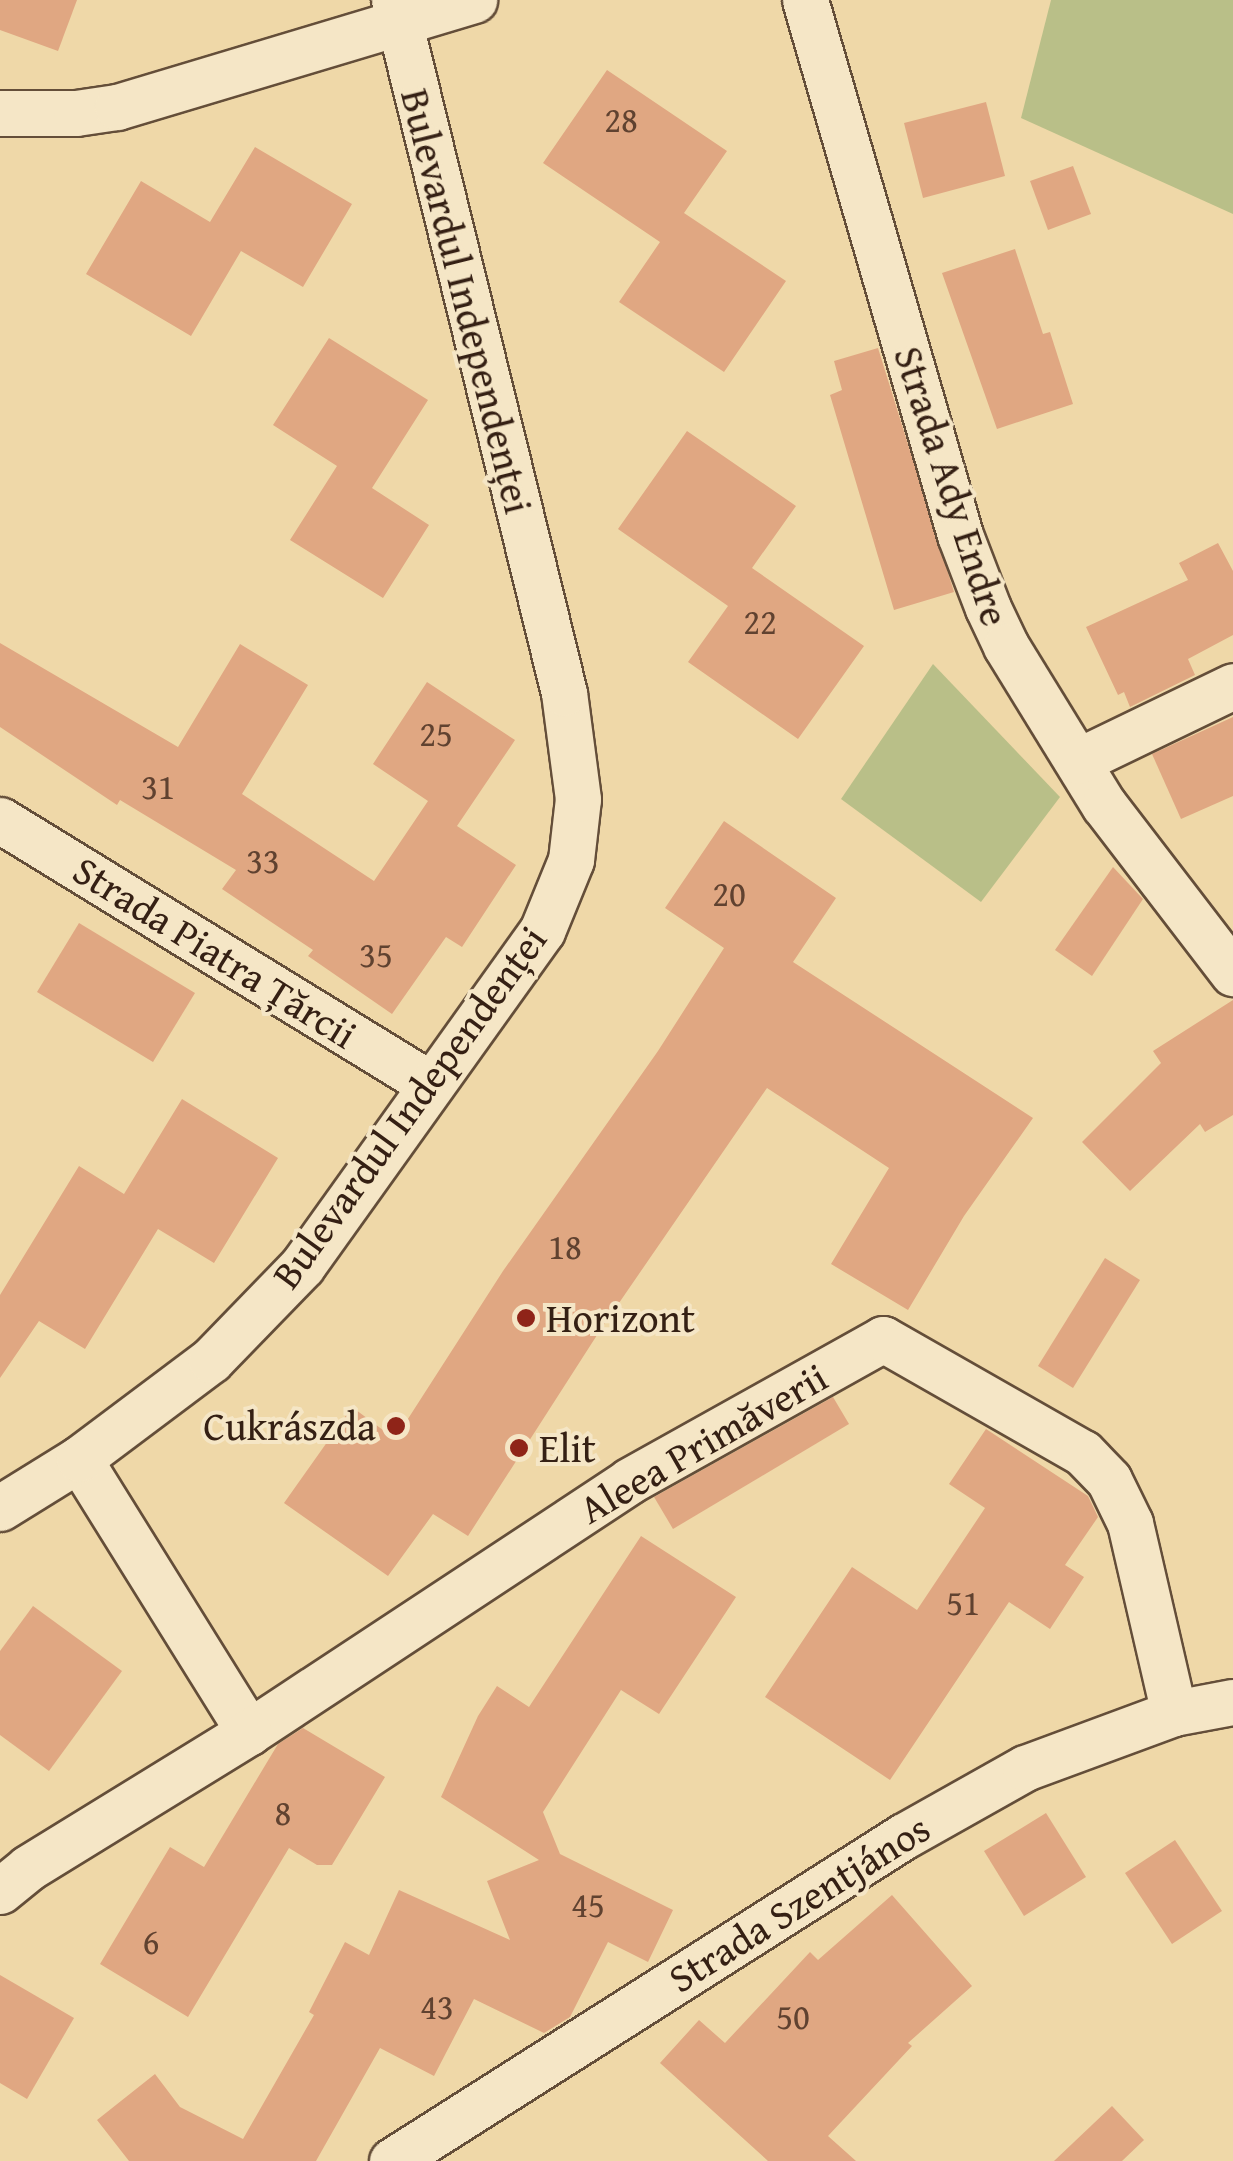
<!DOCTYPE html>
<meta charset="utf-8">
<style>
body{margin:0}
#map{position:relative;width:1233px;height:2161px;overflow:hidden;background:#efd8a8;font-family:"Gentium Book Plus",serif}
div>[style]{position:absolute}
.green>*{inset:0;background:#b9bf88}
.building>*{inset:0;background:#e0a782}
.roads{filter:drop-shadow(2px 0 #644e39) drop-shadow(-2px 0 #644e39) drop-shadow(0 2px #644e39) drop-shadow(0 -2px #644e39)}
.minor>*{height:45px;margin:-22.5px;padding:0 22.5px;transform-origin:22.5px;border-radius:22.5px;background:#f5e6c6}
.dots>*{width:28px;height:28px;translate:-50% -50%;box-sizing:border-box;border:5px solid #f5e6c6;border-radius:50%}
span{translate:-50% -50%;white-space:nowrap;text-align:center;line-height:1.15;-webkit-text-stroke:8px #f5e6c6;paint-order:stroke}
.number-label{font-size:35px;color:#604230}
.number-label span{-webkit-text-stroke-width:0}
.street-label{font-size:40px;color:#352014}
.poi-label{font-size:40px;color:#352014}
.left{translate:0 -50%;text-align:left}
.right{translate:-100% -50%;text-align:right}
</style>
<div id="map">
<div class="green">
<i style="clip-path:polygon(1051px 0,1233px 0,1233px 214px,1021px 118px)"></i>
<i style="clip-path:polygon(933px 664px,1060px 797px,981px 902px,841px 799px)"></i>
</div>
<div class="building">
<i style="clip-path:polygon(0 0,77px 0,58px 51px,0 30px)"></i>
<i style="clip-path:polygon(607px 70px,727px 151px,684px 213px,786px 281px,724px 372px,619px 302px,660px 242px,543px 163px)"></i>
<i style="clip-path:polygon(986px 102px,1005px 176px,923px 198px,904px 123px)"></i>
<i style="clip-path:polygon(255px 147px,352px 204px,303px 287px,241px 251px,191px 336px,86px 274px,141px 181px,210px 222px)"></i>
<i style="clip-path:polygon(1073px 166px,1091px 214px,1048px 230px,1030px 181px)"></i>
<i style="clip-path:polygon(1015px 249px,1043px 334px,1050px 332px,1073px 404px,997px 429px,942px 273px)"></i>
<i style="clip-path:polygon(329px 338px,428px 400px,372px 488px,429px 525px,383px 598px,290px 540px,337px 466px,273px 425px)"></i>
<i style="clip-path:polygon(878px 348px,954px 592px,894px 610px,830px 395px,842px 390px,834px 361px)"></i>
<i style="clip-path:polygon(687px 431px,796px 506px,752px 568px,864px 646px,798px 739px,688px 662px,728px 606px,618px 529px)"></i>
<i style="clip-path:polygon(1218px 543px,1233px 571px,1233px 635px,1188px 659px,1195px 675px,1130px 707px,1124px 692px,1118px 695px,1086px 627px,1188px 580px,1179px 563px)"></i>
<i style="clip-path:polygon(0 643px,178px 747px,240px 644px,308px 685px,242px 794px,374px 881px,428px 801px,373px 764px,427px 682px,515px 740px,457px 826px,516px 865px,462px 947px,446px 937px,392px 1014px,308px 956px,313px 950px,222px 889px,236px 870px,120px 800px,117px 805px,0 727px)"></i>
<i style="clip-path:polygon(1233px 717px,1233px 796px,1181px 819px,1152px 754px)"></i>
<i style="clip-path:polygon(724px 821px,836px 898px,793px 962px,1033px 1118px,964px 1216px,908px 1310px,831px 1264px,889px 1168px,767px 1088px,599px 1332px,468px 1536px,433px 1514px,388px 1576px,284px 1503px,352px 1407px,395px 1439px,503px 1271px,658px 1051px,724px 948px,665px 908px)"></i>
<i style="clip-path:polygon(1113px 867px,1143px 899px,1092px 976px,1055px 950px)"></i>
<i style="clip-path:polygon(79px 923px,195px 993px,153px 1062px,37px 992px)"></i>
<i style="clip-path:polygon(1233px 1000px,1233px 1115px,1205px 1132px,1200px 1124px,1130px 1191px,1082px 1142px,1161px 1063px,1153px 1051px)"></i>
<i style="clip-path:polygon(182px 1099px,278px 1158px,214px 1263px,158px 1229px,85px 1349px,39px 1321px,0 1378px,0 1295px,79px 1166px,124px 1194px)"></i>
<i style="clip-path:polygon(1105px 1258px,1140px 1280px,1073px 1388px,1038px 1366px)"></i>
<i style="clip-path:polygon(833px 1397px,849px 1424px,673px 1529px,654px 1497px)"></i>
<i style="clip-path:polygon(986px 1429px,1088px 1496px,1098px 1517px,1065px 1565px,1084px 1577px,1050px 1629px,1009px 1602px,890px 1780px,765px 1697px,852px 1567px,917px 1610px,985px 1508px,949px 1484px)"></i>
<i style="clip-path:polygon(641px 1536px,736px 1597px,659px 1714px,621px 1690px,543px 1812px,560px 1854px,673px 1910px,648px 1962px,608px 1942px,570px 2017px,544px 2033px,474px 1999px,434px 2076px,380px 2048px,316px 2161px,129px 2161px,97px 2120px,155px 2074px,180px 2107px,243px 2139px,314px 2015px,309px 2012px,345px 1942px,369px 1955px,399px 1890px,510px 1940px,487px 1881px,539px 1860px,441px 1797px,478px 1716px,497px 1686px,529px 1707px)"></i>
<i style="clip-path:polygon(33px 1606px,122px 1671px,49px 1771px,0 1735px,0 1651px)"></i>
<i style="clip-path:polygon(303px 1728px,385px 1777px,332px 1865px,317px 1865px,289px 1848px,188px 2017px,100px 1964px,170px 1847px,204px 1867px,278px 1744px)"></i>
<i style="clip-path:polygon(1046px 1813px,1086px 1877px,1024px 1916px,984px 1851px)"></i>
<i style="clip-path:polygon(1175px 1840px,1222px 1911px,1172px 1944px,1125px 1873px)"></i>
<i style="clip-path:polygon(892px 1895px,972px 1986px,908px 2043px,912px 2046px,828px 2136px,856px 2161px,768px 2161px,660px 2063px,699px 2020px,725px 2043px,810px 1952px,818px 1960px)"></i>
<i style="clip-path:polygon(0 1975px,74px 2018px,27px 2099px,0 2083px)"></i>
<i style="clip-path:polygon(1112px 2106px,1144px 2140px,1122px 2161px,1054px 2161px)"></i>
</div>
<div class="roads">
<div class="minor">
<i style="left:805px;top:0;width:557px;rotate:73.84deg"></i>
<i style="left:960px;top:535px;width:78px;rotate:69deg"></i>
<i style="left:988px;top:608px;width:42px;rotate:64.7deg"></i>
<i style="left:1006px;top:646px;width:187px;rotate:58.4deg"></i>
<i style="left:1104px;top:805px;width:212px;rotate:52.5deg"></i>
<i style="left:0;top:113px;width:76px"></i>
<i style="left:76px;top:113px;width:41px;rotate:-8.3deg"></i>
<i style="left:117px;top:107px;width:373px;rotate:-16.7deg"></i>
<i style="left:1078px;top:761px;width:172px;rotate:-25.8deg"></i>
<i style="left:0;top:820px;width:505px;rotate:31.55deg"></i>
<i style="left:79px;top:1459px;width:322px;rotate:58.1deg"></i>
<i style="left:249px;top:1732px;width:455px;rotate:-33.4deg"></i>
<i style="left:629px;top:1481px;width:291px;rotate:-29.2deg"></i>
<i style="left:883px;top:1339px;width:230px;rotate:29.7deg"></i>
<i style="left:1083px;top:1453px;width:37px;rotate:46deg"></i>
<i style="left:1109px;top:1480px;width:48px;rotate:64deg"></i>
<i style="left:1130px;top:1523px;width:195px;rotate:77deg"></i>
<i style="left:0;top:1508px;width:93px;rotate:-31.8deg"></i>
<i style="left:79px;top:1459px;width:165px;rotate:-36.9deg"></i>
<i style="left:211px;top:1360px;width:131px;rotate:-45.9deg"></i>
<i style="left:302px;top:1266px;width:412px;rotate:-54.4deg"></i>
<i style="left:542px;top:931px;width:77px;rotate:-67.8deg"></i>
<i style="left:571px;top:860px;width:61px;rotate:-83.5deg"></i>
<i style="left:578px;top:799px;width:107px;rotate:-97.5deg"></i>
<i style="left:564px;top:693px;width:714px;rotate:-103.78deg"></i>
<i style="left:0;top:1891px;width:36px;rotate:-39deg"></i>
<i style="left:28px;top:1868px;width:259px;rotate:-31.6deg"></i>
<i style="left:392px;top:2161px;width:606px;rotate:-32.41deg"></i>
<i style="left:904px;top:1836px;width:139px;rotate:-29.3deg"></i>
<i style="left:1025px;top:1768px;width:159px;rotate:-20.3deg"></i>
<i style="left:1174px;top:1713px;width:60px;rotate:-10.6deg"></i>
</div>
</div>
<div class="dots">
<i style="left:526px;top:1318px;background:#8f2418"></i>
<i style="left:396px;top:1426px;background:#8f2418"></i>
<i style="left:519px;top:1448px;background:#8f2418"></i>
</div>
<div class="number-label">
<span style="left:621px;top:120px">28</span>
<span style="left:760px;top:622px">22</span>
<span style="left:436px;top:734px">25</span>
<span style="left:158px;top:787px">31</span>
<span style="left:263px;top:861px">33</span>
<span style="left:729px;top:894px">20</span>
<span style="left:376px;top:955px">35</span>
<span style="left:565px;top:1247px">18</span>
<span style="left:963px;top:1603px">51</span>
<span style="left:283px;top:1813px">8</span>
<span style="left:588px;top:1905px">45</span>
<span style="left:151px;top:1942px">6</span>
<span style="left:437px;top:2007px">43</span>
<span style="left:793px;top:2017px">50</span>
</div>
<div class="street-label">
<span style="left:467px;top:301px;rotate:76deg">Bulevardul Independenței</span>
<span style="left:952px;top:486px;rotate:72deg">Strada Ady Endre</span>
<span style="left:215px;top:952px;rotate:32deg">Strada Piatra Țărcii</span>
<span style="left:409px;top:1107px;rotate:-54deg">Bulevardul Independenței</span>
<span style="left:703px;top:1443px;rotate:-30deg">Aleea Primăverii</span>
<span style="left:799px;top:1903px;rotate:-32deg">Strada Szentjános</span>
</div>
<div class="poi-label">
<span class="left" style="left:546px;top:1318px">Horizont</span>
<span class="right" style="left:376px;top:1426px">Cukrászda</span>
<span class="left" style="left:539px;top:1448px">Elit</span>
</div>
</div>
